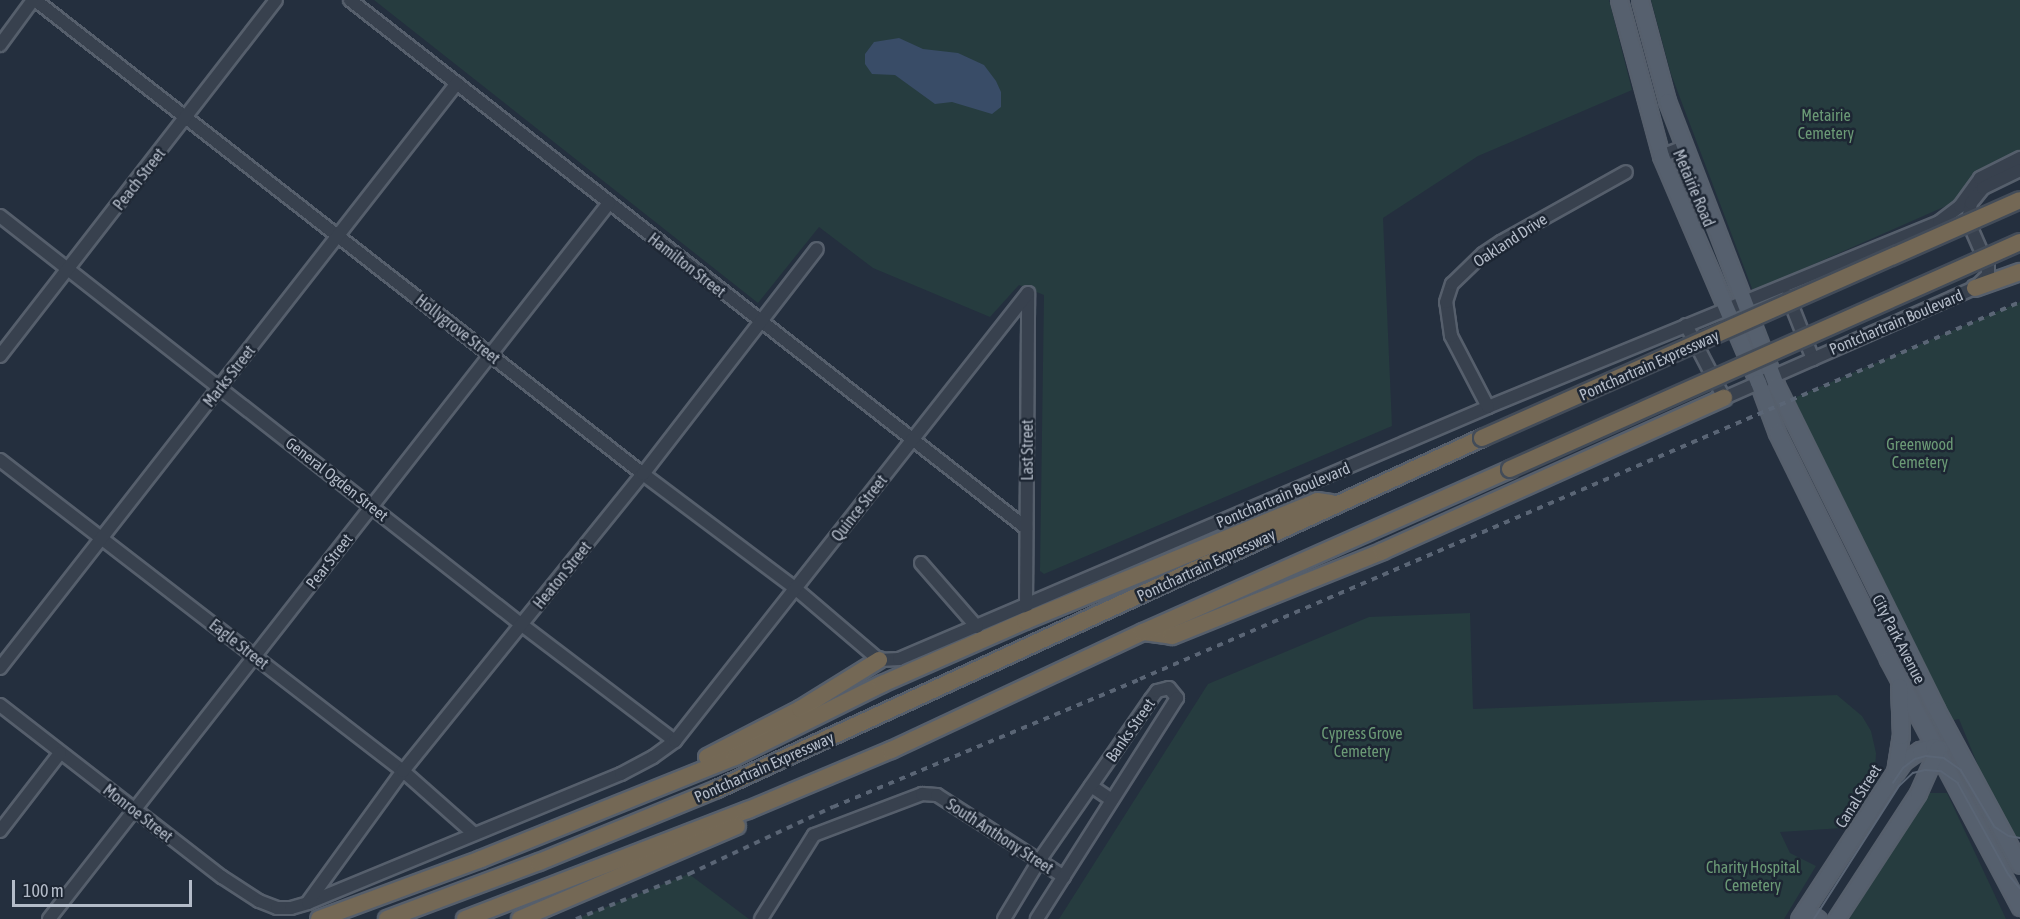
<!DOCTYPE html>
<style>
body{margin:0}
#map{position:relative;width:2020px;height:919px;overflow:hidden;background:#242f3e;font-family:"Asap Condensed",sans-serif}
div>[style]{position:absolute}
.green>*{inset:0;background:#263c3f}
.water>*{inset:0;background:#394c67}
.roads{filter:drop-shadow(2px 0 #565f6c) drop-shadow(-2px 0 #565f6c) drop-shadow(0 2px #565f6c) drop-shadow(0 -2px #565f6c)}
.minor>*{height:12px;margin:-6px;padding:0 6px;transform-origin:6px;border-radius:6px;background:#38414e}
.major>*{height:15px;margin:-7.5px;padding:0 7.5px;transform-origin:7.5px;border-radius:7.5px;background:#56606e}
.highway>*{height:16px;margin:-8px;padding:0 8px;transform-origin:8px;border-radius:8px;background:#746855}
.tram>*{height:1.5px;margin:-0.75px;padding:0 0.75px;transform-origin:0.75px;border-radius:0.75px;background:#5a6575}
.rail>*{height:4px;margin-top:-2px;transform-origin:0;background:repeating-linear-gradient(90deg,#5a6575 0 6px,transparent 0 12px)}
.bridges{filter:drop-shadow(2px 0 #434c59) drop-shadow(-2px 0 #434c59) drop-shadow(0 2px #434c59) drop-shadow(0 -2px #434c59)}
.highway-bridge>*{height:16px;margin:-8px;padding:0 8px;transform-origin:8px;border-radius:8px;background:#746855}
span{translate:-50% -50%;white-space:nowrap;text-align:center;line-height:1.15;-webkit-text-stroke:5px #1d2633;paint-order:stroke}
.park-label{font-size:16px;color:#6b9a76}
.street-label{font-size:16px;color:#b4bcc9}
.scale{position:absolute;left:12px;top:880px;width:180px;height:27px;box-sizing:border-box;border:3px solid #b4bcc9;border-top:0;padding-left:8px;font-size:18px;line-height:21px;white-space:nowrap;color:#b4bcc9;-webkit-text-stroke:4px #1d2633;paint-order:stroke}
</style>
<div id="map">
<div class="green">
<i style="clip-path:polygon(374px 0,1609px 0,1632px 90px,1478px 156px,1383px 218px,1392px 426px,1044px 574px,1040px 571px,1044px 295px,1019px 285px,990px 317px,873px 268px,819px 227px,758px 303px)"></i>
<i style="clip-path:polygon(1651px 0,2020px 0,2020px 153px,1976px 174px,1955px 202px,1753px 291px,1671px 74px)"></i>
<i style="clip-path:polygon(2020px 302px,2020px 837px,2008px 839px,1959px 719px,1943px 722px,1787px 401px)"></i>
<i style="clip-path:polygon(1470px 613px,1473px 709px,1837px 695px,1862px 716px,1871px 731px,1876px 753px,1875px 772px,1869px 792px,1843px 828px,1780px 832px,1790px 853px,1816px 866px,1784px 919px,1059px 919px,1208px 684px,1369px 617px)"></i>
<i style="clip-path:polygon(1929px 793px,1947px 793px,2006px 919px,1849px 919px)"></i>
<i style="clip-path:polygon(689px 874px,749px 919px,576px 919px)"></i>
</div>
<div class="water">
<i style="clip-path:polygon(899px 38px,923px 49px,958px 53px,984px 65px,996px 81px,1001px 92px,1001px 107px,992px 114px,952px 102px,935px 104px,895px 75px,872px 74px,865px 64px,865px 54px,874px 42px)"></i>
</div>
<div class="roads">
<div class="minor">
<i style="left:35px;top:0;width:771px;rotate:37.94deg"></i>
<i style="left:643px;top:474px;width:191px;rotate:36.9deg"></i>
<i style="left:796px;top:589px;width:109px;rotate:40.5deg"></i>
<i style="left:879px;top:660px;width:20px;rotate:-3deg"></i>
<i style="left:899px;top:659px;width:641px;rotate:-23.16deg"></i>
<i style="left:1488px;top:407px;width:487px;rotate:-22.3deg"></i>
<i style="left:1939px;top:222px;width:26px;rotate:-37deg"></i>
<i style="left:1960px;top:206px;width:34px;rotate:-54deg"></i>
<i style="left:1980px;top:178px;width:45px;rotate:-26.6deg"></i>
<i style="left:350px;top:0;width:858px;rotate:37.99deg"></i>
<i style="left:0;top:45px;width:56px;rotate:-53.7deg"></i>
<i style="left:1661px;top:156px;width:26px;rotate:-21deg"></i>
<i style="left:0;top:216px;width:663px;rotate:38.08deg"></i>
<i style="left:522px;top:625px;width:192px;rotate:37.2deg"></i>
<i style="left:1788px;top:296px;width:68px;rotate:68.4deg"></i>
<i style="left:1686px;top:325px;width:82px;rotate:62.5deg"></i>
<i style="left:1724px;top:398px;width:274px;rotate:-23.7deg"></i>
<i style="left:1975px;top:288px;width:18px;rotate:-45deg"></i>
<i style="left:1988px;top:275px;width:8px;rotate:-90deg"></i>
<i style="left:1988px;top:267px;width:50px;rotate:-113.5deg"></i>
<i style="left:1968px;top:221px;width:18px;rotate:-81deg"></i>
<i style="left:1971px;top:203px;width:19px;rotate:-51deg"></i>
<i style="left:1983px;top:188px;width:41px;rotate:-25.9deg"></i>
<i style="left:0;top:356px;width:450px;rotate:-52.2deg"></i>
<i style="left:1488px;top:407px;width:80px;rotate:-117.5deg"></i>
<i style="left:1451px;top:336px;width:34px;rotate:-98deg"></i>
<i style="left:1446px;top:302px;width:19px;rotate:-72deg"></i>
<i style="left:1452px;top:284px;width:43px;rotate:-44.1deg"></i>
<i style="left:1483px;top:254px;width:22px;rotate:-34deg"></i>
<i style="left:1501px;top:242px;width:143px;rotate:-29.2deg"></i>
<i style="left:0;top:460px;width:509px;rotate:37.66deg"></i>
<i style="left:403px;top:771px;width:94px;rotate:41.5deg"></i>
<i style="left:921px;top:563px;width:85px;rotate:48.8deg"></i>
<i style="left:1026px;top:607px;width:314px;rotate:-89.6deg"></i>
<i style="left:0;top:668px;width:742px;rotate:-52deg"></i>
<i style="left:0;top:705px;width:281px;rotate:37.8deg"></i>
<i style="left:222px;top:877px;width:44px;rotate:33deg"></i>
<i style="left:259px;top:901px;width:19px;rotate:21deg"></i>
<i style="left:277px;top:908px;width:14px"></i>
<i style="left:291px;top:908px;width:18px;rotate:-16deg"></i>
<i style="left:308px;top:903px;width:339px;rotate:-22.4deg"></i>
<i style="left:621px;top:774px;width:36px;rotate:-28deg"></i>
<i style="left:653px;top:757px;width:27px;rotate:-36deg"></i>
<i style="left:675px;top:741px;width:570px;rotate:-51.76deg"></i>
<i style="left:1091px;top:786px;width:25px;rotate:34deg"></i>
<i style="left:0;top:831px;width:98px;rotate:-52.4deg"></i>
<i style="left:308px;top:902px;width:162px;rotate:-54.1deg"></i>
<i style="left:403px;top:771px;width:382px;rotate:-51.1deg"></i>
<i style="left:643px;top:474px;width:284px;rotate:-52.3deg"></i>
<i style="left:49px;top:919px;width:909px;rotate:-51.97deg"></i>
<i style="left:761px;top:919px;width:99px;rotate:-57.8deg"></i>
<i style="left:814px;top:835px;width:116px;rotate:-20.8deg"></i>
<i style="left:922px;top:794px;width:15px;rotate:4deg"></i>
<i style="left:937px;top:795px;width:151px;rotate:32.8deg"></i>
<i style="left:1004px;top:919px;width:68px;rotate:-58.9deg"></i>
<i style="left:1039px;top:861px;width:197px;rotate:-55.3deg"></i>
<i style="left:1151px;top:699px;width:10px;rotate:-53deg"></i>
<i style="left:1157px;top:691px;width:12px;rotate:-14deg"></i>
<i style="left:1169px;top:688px;width:13px;rotate:51deg"></i>
<i style="left:1177px;top:698px;width:262px;rotate:122.4deg"></i>
</div>
<div class="major">
<i style="left:1619px;top:0;width:162px;rotate:74.9deg"></i>
<i style="left:1661px;top:156px;width:246px;rotate:66.8deg"></i>
<i style="left:1758px;top:382px;width:54px;rotate:69.6deg"></i>
<i style="left:1777px;top:433px;width:252px;rotate:63.8deg"></i>
<i style="left:1888px;top:659px;width:281px;rotate:62deg"></i>
<i style="left:1640px;top:0;width:105px;rotate:75deg"></i>
<i style="left:1667px;top:101px;width:304px;rotate:69deg"></i>
<i style="left:1776px;top:385px;width:361px;rotate:63.7deg"></i>
<i style="left:1936px;top:709px;width:177px;rotate:61.7deg"></i>
<i style="left:1896px;top:772px;width:14px;rotate:-54deg"></i>
<i style="left:1904px;top:761px;width:19px;rotate:-35deg"></i>
<i style="left:1920px;top:750px;width:14px;rotate:-17deg"></i>
<i style="left:1933px;top:746px;width:7px;rotate:16deg"></i>
<i style="left:1805px;top:910px;width:16px;rotate:35deg"></i>
<i style="left:1799px;top:919px;width:176px;rotate:-56.9deg"></i>
<i style="left:1895px;top:772px;width:36px;rotate:-81deg"></i>
<i style="left:1901px;top:736px;width:50px;rotate:-92.3deg"></i>
<i style="left:1836px;top:919px;width:150px;rotate:-56.9deg"></i>
<i style="left:1918px;top:793px;width:49px;rotate:-66deg"></i>
</div>
<div class="highway">
<i style="left:1975px;top:288px;width:48px;rotate:-19.6deg"></i>
<i style="left:1144px;top:632px;width:28px;rotate:8deg"></i>
<i style="left:1172px;top:636px;width:227px;rotate:-21.9deg"></i>
<i style="left:1383px;top:551px;width:374px;rotate:-24.2deg"></i>
<i style="left:707px;top:757px;width:105px;rotate:-27.3deg"></i>
<i style="left:800px;top:709px;width:93px;rotate:-31.8deg"></i>
<i style="left:319px;top:919px;width:173px;rotate:-20.3deg"></i>
<i style="left:481px;top:859px;width:274px;rotate:-21.9deg"></i>
<i style="left:735px;top:757px;width:164px;rotate:-26.4deg"></i>
<i style="left:882px;top:684px;width:156px;rotate:-23.8deg"></i>
<i style="left:1025px;top:621px;width:316px;rotate:-22.3deg"></i>
<i style="left:1317px;top:501px;width:14px;rotate:8deg"></i>
<i style="left:387px;top:919px;width:162px;rotate:-20.6deg"></i>
<i style="left:539px;top:862px;width:192px;rotate:-22.3deg"></i>
<i style="left:717px;top:789px;width:842px;rotate:-24.65deg"></i>
<i style="left:465px;top:919px;width:303px;rotate:-21.1deg"></i>
<i style="left:748px;top:810px;width:155px;rotate:-22.8deg"></i>
<i style="left:891px;top:750px;width:278px;rotate:-25.1deg"></i>
<i style="left:1143px;top:632px;width:402px;rotate:-23.9deg"></i>
<i style="left:520px;top:919px;width:236px;rotate:-23.2deg"></i>
</div>
</div>
<div class="tram">
<i style="left:1893px;top:783px;width:18px;rotate:-56deg"></i>
<i style="left:1903px;top:768px;width:15px;rotate:-37deg"></i>
<i style="left:1915px;top:759px;width:11px;rotate:-15deg"></i>
<i style="left:1926px;top:756px;width:18px;rotate:6deg"></i>
<i style="left:1944px;top:758px;width:21px;rotate:35deg"></i>
<i style="left:1961px;top:770px;width:66px;rotate:59.2deg"></i>
<i style="left:1995px;top:827px;width:17px;rotate:33deg"></i>
<i style="left:2009px;top:836px;width:11px;rotate:10deg"></i>
<i style="left:1814px;top:919px;width:158px;rotate:-57.4deg"></i>
<i style="left:1899px;top:786px;width:19px;rotate:-43deg"></i>
<i style="left:1913px;top:773px;width:12px;rotate:-14deg"></i>
<i style="left:1925px;top:770px;width:16px;rotate:4deg"></i>
<i style="left:1941px;top:771px;width:21px;rotate:35deg"></i>
<i style="left:1958px;top:783px;width:105px;rotate:61deg"></i>
<i style="left:2009px;top:875px;width:17px;rotate:50deg"></i>
</div>
<div class="rail">
<i style="left:576px;top:919px;width:122px;rotate:-21.7deg"></i>
<i style="left:689px;top:874px;width:159px;rotate:-25deg"></i>
<i style="left:833px;top:807px;width:333px;rotate:-22.6deg"></i>
<i style="left:1140px;top:679px;width:957px;rotate:-23.19deg"></i>
</div>
<div class="bridges">
<div class="highway-bridge">
<i style="left:1482px;top:438px;width:588px;rotate:-23.86deg"></i>
<i style="left:1510px;top:469px;width:558px;rotate:-23.99deg"></i>
</div>
</div>
<div class="park-label">
<span style="left:1826px;top:124px">Metairie<br>Cemetery</span>
<span style="left:1920px;top:453px">Greenwood<br>Cemetery</span>
<span style="left:1362px;top:742px">Cypress Grove<br>Cemetery</span>
<span style="left:1753px;top:876px">Charity Hospital<br>Cemetery</span>
</div>
<div class="street-label">
<span style="left:139px;top:179px;rotate:-52deg">Peach Street</span>
<span style="left:1694px;top:188px;rotate:67deg">Metairie Road</span>
<span style="left:1510px;top:240px;rotate:-33deg">Oakland Drive</span>
<span style="left:687px;top:265px;rotate:38deg">Hamilton Street</span>
<span style="left:1896px;top:322px;rotate:-23deg">Pontchartrain Boulevard</span>
<span style="left:458px;top:329px;rotate:38deg">Hollygrove Street</span>
<span style="left:1649px;top:365px;rotate:-24deg">Pontchartrain Expressway</span>
<span style="left:229px;top:376px;rotate:-52deg">Marks Street</span>
<span style="left:1027px;top:450px;rotate:-90deg">Last Street</span>
<span style="left:337px;top:479px;rotate:38deg">General Ogden Street</span>
<span style="left:1283px;top:495px;rotate:-23deg">Pontchartrain Boulevard</span>
<span style="left:859px;top:508px;rotate:-52deg">Quince Street</span>
<span style="left:329px;top:561px;rotate:-52deg">Pear Street</span>
<span style="left:1206px;top:565px;rotate:-25deg">Pontchartrain Expressway</span>
<span style="left:562px;top:575px;rotate:-51deg">Heaton Street</span>
<span style="left:1899px;top:639px;rotate:63deg">City Park Avenue</span>
<span style="left:239px;top:644px;rotate:38deg">Eagle Street</span>
<span style="left:1130px;top:730px;rotate:-55deg">Banks Street</span>
<span style="left:764px;top:767px;rotate:-24deg">Pontchartrain Expressway</span>
<span style="left:1858px;top:796px;rotate:-58deg">Canal Street</span>
<span style="left:138px;top:813px;rotate:38deg">Monroe Street</span>
<span style="left:1000px;top:836px;rotate:33deg">South Anthony Street</span>
</div>
<div class="scale">100 m</div>
</div>
